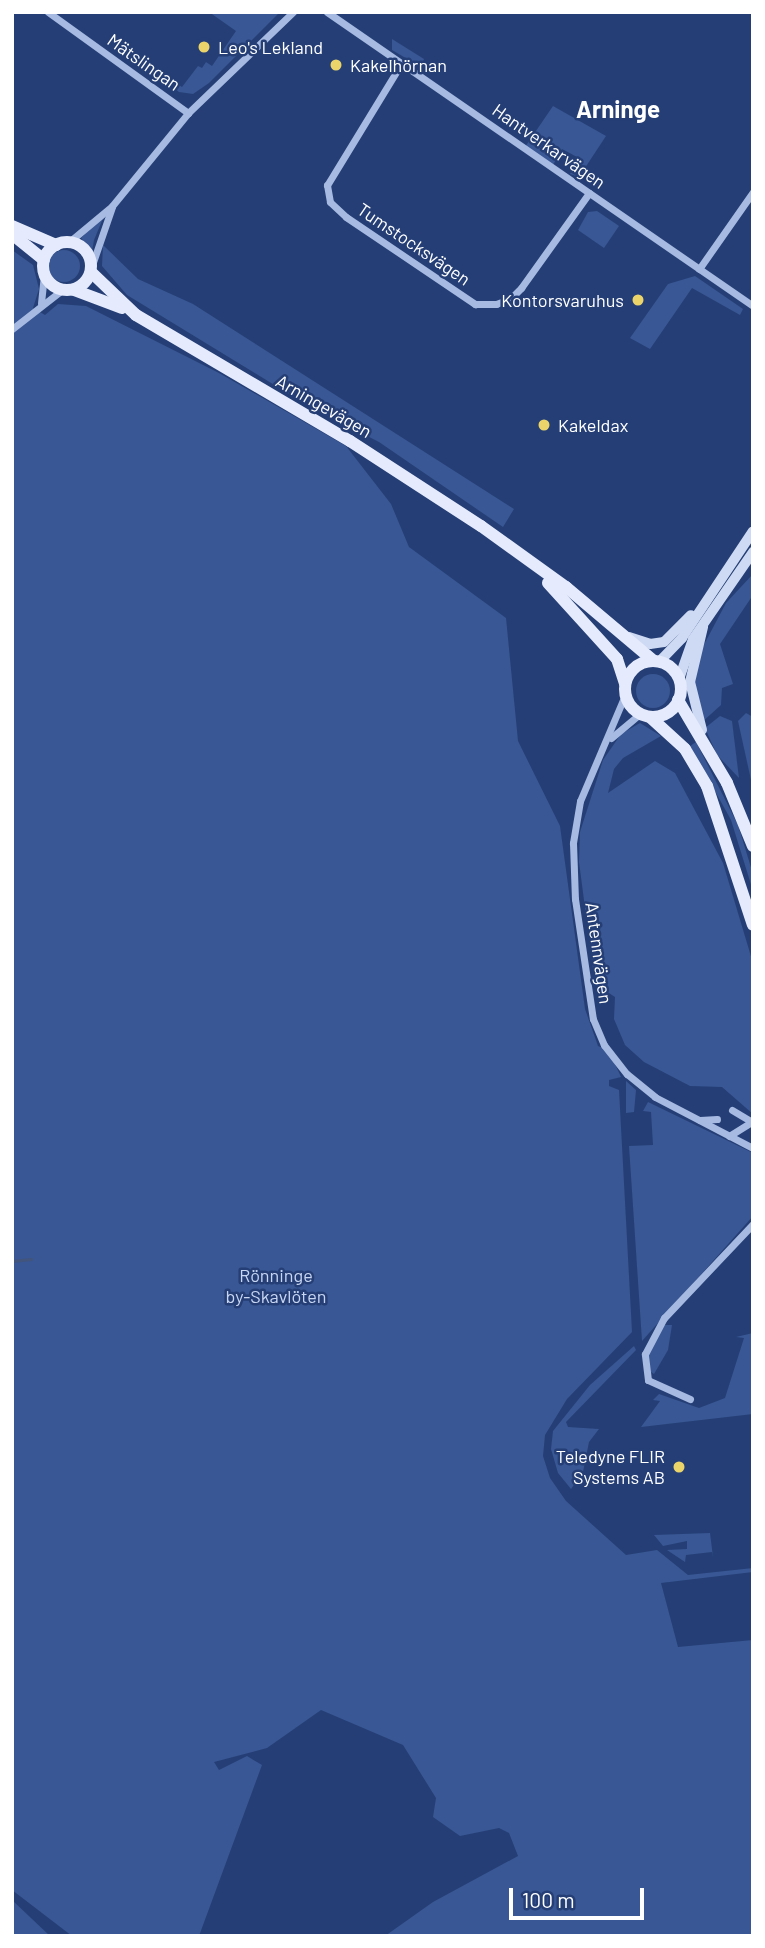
<!DOCTYPE html>
<meta charset="utf-8">
<style>
body{margin:0}
#map{position:relative;width:765px;height:1948px;overflow:hidden;background:#253f76;font-family:Barlow,sans-serif}
div>[style]{position:absolute}
.green>*{inset:0;background:#395794}
.round{border-radius:50%}
.stream>*{height:2.5px;margin:-1.25px;padding:0 1.25px;transform-origin:1.25px;border-radius:1.25px;background:#41557d}
.street>*{height:7px;margin:-3.5px;padding:0 3.5px;transform-origin:3.5px;border-radius:3.5px;background:#a6bae2}
.secondary>*{height:10px;margin:-5px;padding:0 5px;transform-origin:5px;border-radius:5px;background:#cedaf3}
.primary>*{height:12px;margin:-6px;padding:0 6px;transform-origin:6px;border-radius:6px;background:#e5ebfc}
.primary>.ring{margin:-6px;padding:0;box-sizing:content-box;background:none;border:12px solid #e5ebfc;border-radius:50%}
.dots>*{width:19px;height:19px;translate:-50% -50%;box-sizing:border-box;border:4px solid #253f76;border-radius:50%}
span{translate:-50% -50%;white-space:nowrap;text-align:center;line-height:1.15;-webkit-text-stroke:5px #253f76;paint-order:stroke}
.poi-label{font-size:18px;color:#fff}
.left{translate:0 -50%;text-align:left}
.right{translate:-100% -50%;text-align:right}
.street-label{font-size:18px;color:#fff}
.park-label{font-size:18px;color:#c8d6f2}
.district-label{font-size:24px;color:#fff;font-weight:700}
.frame{position:absolute;inset:0;border:14px solid #fff;pointer-events:none}
.scale{position:absolute;left:509px;top:1888px;width:135px;height:32px;box-sizing:border-box;border:4px solid #fff;border-top:0;padding-left:9px;font-size:21px;line-height:24px;white-space:nowrap;color:#fff;-webkit-text-stroke:5px #253f76;paint-order:stroke}
</style>
<div id="map">
<div class="green">
<i style="clip-path:polygon(209px 12px,280px 12px,209px 83px,193px 94px,179px 92px,151px 70px,155px 68px,182px 87px,198px 66px,202px 68px,206px 62px,212px 66px,236px 31px)"></i>
<i style="clip-path:polygon(392px 39px,424px 59px,421px 67px,392px 50px)"></i>
<i style="clip-path:polygon(553px 106px,606px 136px,579px 177px,570px 174px,579px 158px,562px 149px,553px 165px,525px 147px)"></i>
<i style="clip-path:polygon(597px 211px,619px 226px,604px 248px,578px 230px,588px 212px)"></i>
<i style="clip-path:polygon(104px 216px,94px 240px,92px 251px,81px 238px)"></i>
<i style="clip-path:polygon(103px 245px,138px 279px,193px 304px,514px 509px,503px 527px,379px 442px,312px 408px,127px 295px,102px 266px)"></i>
<i class="round" style="left:48px;top:250px;width:32px;height:32px"></i>
<i style="clip-path:polygon(12px 250px,33px 265px,39px 289px,33px 308px,45px 315px,58px 304px,86px 306px,219px 373px,346px 446px,391px 504px,409px 547px,506px 618px,518px 741px,560px 826px,585px 1009px,598px 1046px,609px 1051px,621px 1077px,609px 1080px,609px 1086px,619px 1090px,632px 1332px,567px 1399px,545px 1435px,543px 1456px,550px 1478px,566px 1501px,626px 1555px,657px 1550px,688px 1575px,753px 1568px,753px 1572px,661px 1583px,678px 1647px,753px 1640px,753px 1936px,385px 1936px,433px 1902px,518px 1856px,509px 1833px,499px 1828px,460px 1836px,433px 1817px,436px 1798px,403px 1745px,321px 1710px,267px 1748px,214px 1762px,219px 1770px,247px 1756px,262px 1765px,199px 1936px,72px 1936px,12px 1890px)"></i>
<i style="clip-path:polygon(695px 276px,743px 309px,740px 315px,692px 288px,650px 349px,630px 338px,668px 284px)"></i>
<i style="clip-path:polygon(753px 574px,753px 595px,720px 644px,733px 684px,722px 688px,721px 705px,701px 723px,694px 688px,699px 654px,726px 603px)"></i>
<i class="round" style="left:636px;top:674px;width:34px;height:34px"></i>
<i style="clip-path:polygon(746px 713px,753px 717px,753px 789px,738px 721px)"></i>
<i style="clip-path:polygon(720px 716px,732px 721px,739px 778px,717px 755px,705px 728px)"></i>
<i style="clip-path:polygon(640px 723px,661px 736px,623px 758px,614px 769px,608px 793px,655px 761px,675px 773px,723px 863px,753px 963px,753px 1114px,722px 1087px,690px 1086px,644px 1062px,625px 1045px,614px 1019px,615px 997px,595px 984px,579px 862px,580px 832px,603px 760px,621px 734px)"></i>
<i style="clip-path:polygon(696px 742px,738px 825px,753px 874px,753px 891px,731px 820px,690px 746px)"></i>
<i style="clip-path:polygon(626px 1081px,636px 1090px,634px 1112px,626px 1113px)"></i>
<i style="clip-path:polygon(648px 1102px,753px 1153px,753px 1216px,642px 1341px,629px 1146px,653px 1145px,651px 1112px,643px 1111px)"></i>
<i style="clip-path:polygon(663px 1325px,672px 1325px,668px 1350px,654px 1374px,648px 1370px,648px 1353px)"></i>
<i style="clip-path:polygon(753px 1333px,753px 1414px,641px 1427px,660px 1401px,653px 1400px,659px 1394px,699px 1408px,725px 1398px,744px 1338px,736px 1337px)"></i>
<i style="clip-path:polygon(634px 1346px,636px 1350px,566px 1422px,568px 1427px,599px 1429px,589px 1442px,583px 1472px,571px 1489px,558px 1473px,551px 1449px,553px 1431px,590px 1385px)"></i>
<i style="clip-path:polygon(710px 1533px,713px 1557px,712px 1552px,686px 1555px,685px 1562px,667px 1550px,687px 1549px,687px 1541px,663px 1546px,654px 1535px)"></i>
<i style="clip-path:polygon(12px 1900px,50px 1936px,12px 1936px)"></i>
</div>
<div class="stream">
<i style="left:12px;top:1261px;width:19px;rotate:-6deg"></i>
</div>
<div class="street">
<i style="left:48px;top:12px;width:173px;rotate:35.8deg"></i>
<i style="left:327px;top:12px;width:518px;rotate:34.61deg"></i>
<i style="left:401px;top:64px;width:142px;rotate:121.4deg"></i>
<i style="left:327px;top:185px;width:17px;rotate:80deg"></i>
<i style="left:330px;top:202px;width:22px;rotate:43deg"></i>
<i style="left:346px;top:217px;width:156px;rotate:34deg"></i>
<i style="left:475px;top:304px;width:21px"></i>
<i style="left:496px;top:304px;width:15px;rotate:-20deg"></i>
<i style="left:510px;top:299px;width:16px;rotate:-45deg"></i>
<i style="left:521px;top:288px;width:117px;rotate:-54.4deg"></i>
<i style="left:69px;top:242px;width:56px;rotate:-39.9deg"></i>
<i style="left:112px;top:206px;width:120px;rotate:-50.7deg"></i>
<i style="left:188px;top:113px;width:146px;rotate:-43.9deg"></i>
<i style="left:92px;top:265px;width:61px;rotate:-71deg"></i>
<i style="left:699px;top:269px;width:94px;rotate:-55deg"></i>
<i style="left:41px;top:303px;width:29px;rotate:-84deg"></i>
<i style="left:12px;top:329px;width:63px;rotate:-38deg"></i>
<i style="left:625px;top:695px;width:115px;rotate:113deg"></i>
<i style="left:580px;top:801px;width:43px;rotate:99.5deg"></i>
<i style="left:573px;top:843px;width:56px;rotate:88deg"></i>
<i style="left:575px;top:899px;width:121px;rotate:81.5deg"></i>
<i style="left:593px;top:1019px;width:28px;rotate:67deg"></i>
<i style="left:604px;top:1045px;width:37px;rotate:52deg"></i>
<i style="left:627px;top:1074px;width:36px;rotate:39deg"></i>
<i style="left:655px;top:1097px;width:110px;rotate:27.5deg"></i>
<i style="left:611px;top:738px;width:38px;rotate:-40deg"></i>
<i style="left:732px;top:1110px;width:23px;rotate:31deg"></i>
<i style="left:700px;top:1120px;width:17px;rotate:-3deg"></i>
<i style="left:729px;top:1136px;width:26px;rotate:-32deg"></i>
<i style="left:690px;top:1399px;width:46px;rotate:-155.7deg"></i>
<i style="left:648px;top:1380px;width:26px;rotate:-97deg"></i>
<i style="left:645px;top:1354px;width:41px;rotate:-62.2deg"></i>
<i style="left:664px;top:1318px;width:129px;rotate:-46.6deg"></i>
</div>
<div class="secondary">
<i style="left:629px;top:637px;width:22px;rotate:18deg"></i>
<i style="left:650px;top:644px;width:14px;rotate:-8deg"></i>
<i style="left:664px;top:642px;width:38px;rotate:-45deg"></i>
<i style="left:659px;top:662px;width:33px;rotate:-46deg"></i>
<i style="left:682px;top:638px;width:128px;rotate:-56.4deg"></i>
<i style="left:679px;top:679px;width:42px;rotate:-70.7deg"></i>
<i style="left:693px;top:639px;width:106px;rotate:-55.4deg"></i>
<i style="left:702px;top:730px;width:49px;rotate:-104deg"></i>
<i style="left:690px;top:682px;width:57px;rotate:-76.7deg"></i>
</div>
<div class="primary">
<i style="left:12px;top:226px;width:48px;rotate:23.4deg"></i>
<i style="left:12px;top:234px;width:41px;rotate:39.1deg"></i>
<i class="ring" style="left:43px;top:242px;width:36px;height:36px"></i>
<i style="left:91px;top:272px;width:62px;rotate:43.7deg"></i>
<i style="left:136px;top:315px;width:248px;rotate:30.5deg"></i>
<i style="left:350px;top:441px;width:156px;rotate:33deg"></i>
<i style="left:481px;top:526px;width:105px;rotate:35.7deg"></i>
<i style="left:566px;top:587px;width:115px;rotate:40.1deg"></i>
<i style="left:74px;top:290px;width:51px;rotate:20.6deg"></i>
<i style="left:548px;top:583px;width:103px;rotate:47.8deg"></i>
<i style="left:617px;top:659px;width:26px;rotate:72deg"></i>
<i class="ring" style="left:625px;top:661px;width:44px;height:44px"></i>
<i style="left:678px;top:700px;width:96px;rotate:59.4deg"></i>
<i style="left:727px;top:783px;width:68px;rotate:67.6deg"></i>
<i style="left:650px;top:717px;width:47px;rotate:42.4deg"></i>
<i style="left:685px;top:749px;width:43px;rotate:59.3deg"></i>
<i style="left:707px;top:786px;width:146px;rotate:71.7deg"></i>
</div>
<div class="dots">
<i style="left:204px;top:47px;background:#ebd56b"></i>
<i style="left:336px;top:65px;background:#ebd56b"></i>
<i style="left:638px;top:300px;background:#ebd56b"></i>
<i style="left:544px;top:425px;background:#ebd56b"></i>
<i style="left:679px;top:1467px;background:#ebd56b"></i>
</div>
<div class="poi-label">
<span class="left" style="left:218px;top:47px">Leo's Lekland</span>
<span class="left" style="left:350px;top:65px">Kakelhörnan</span>
<span class="right" style="left:624px;top:300px">Kontorsvaruhus</span>
<span class="left" style="left:558px;top:425px">Kakeldax</span>
<span class="right" style="left:665px;top:1467px">Teledyne FLIR<br>Systems AB</span>
</div>
<div class="street-label">
<span style="left:144px;top:62px;rotate:35deg">Mätslingan</span>
<span style="left:549px;top:146px;rotate:35deg">Hantverkarvägen</span>
<span style="left:414px;top:244px;rotate:34deg">Tumstocksvägen</span>
<span style="left:324px;top:406px;rotate:30deg">Arningevägen</span>
<span style="left:599px;top:953px;rotate:82deg">Antennvägen</span>
</div>
<div class="park-label">
<span style="left:276px;top:1286px">Rönninge<br>by-Skavlöten</span>
</div>
<div class="district-label">
<span style="left:618px;top:109px">Arninge</span>
</div>
<div class="frame"></div>
<div class="scale">100 m</div>
</div>
